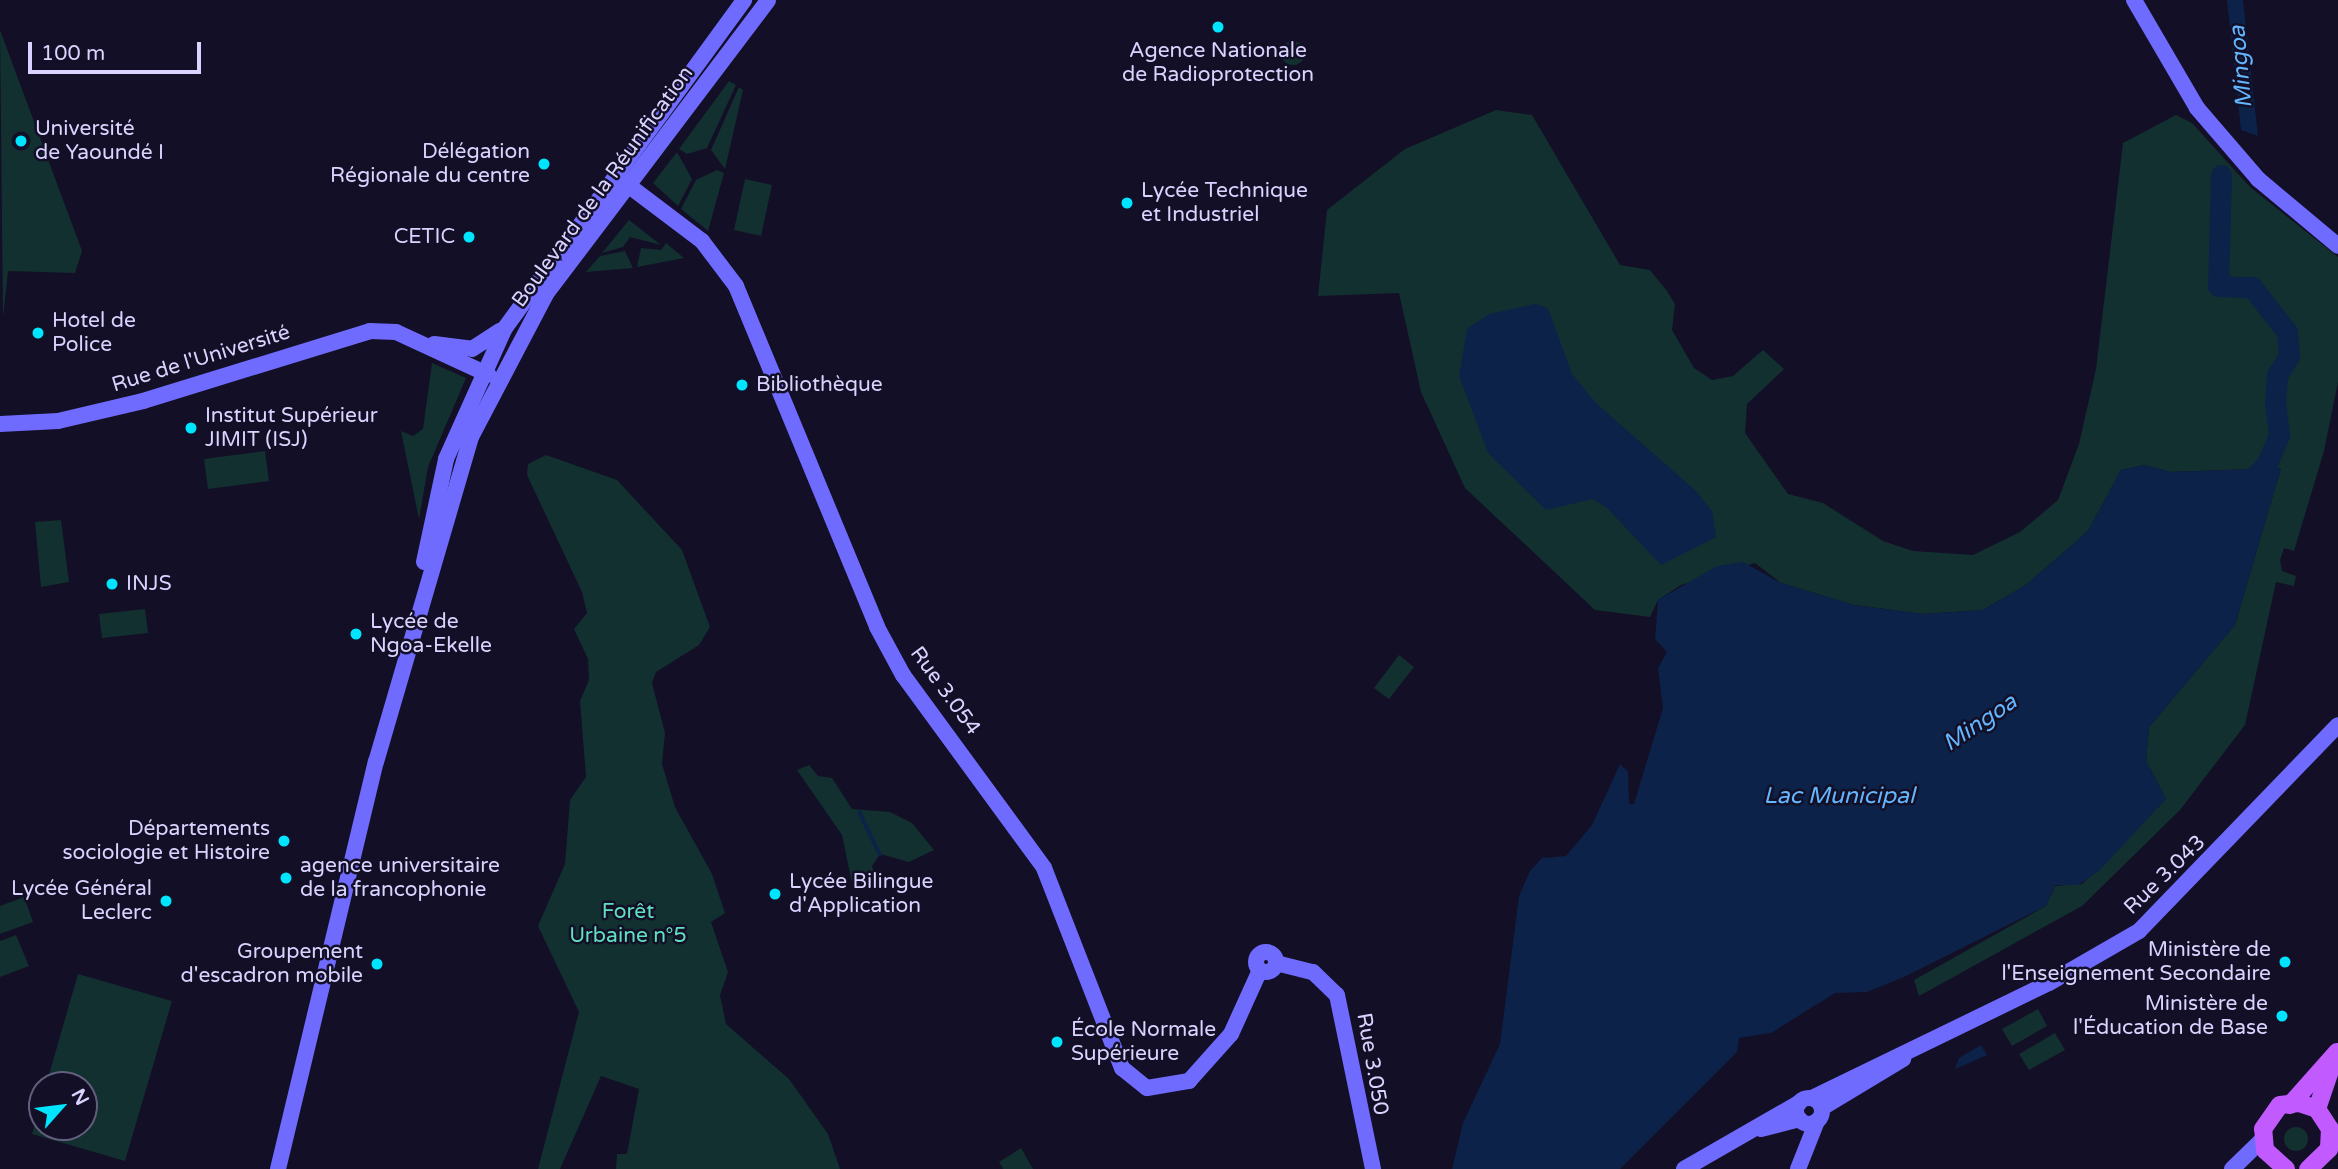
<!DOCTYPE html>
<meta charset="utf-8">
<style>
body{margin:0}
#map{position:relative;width:2338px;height:1169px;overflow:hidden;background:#130f26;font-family:"Varela Round",sans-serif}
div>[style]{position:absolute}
.green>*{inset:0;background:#12302f}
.round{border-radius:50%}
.water>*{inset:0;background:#0c2248}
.stream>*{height:3.5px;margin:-1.75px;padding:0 1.75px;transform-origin:1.75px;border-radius:1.75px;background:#0c2248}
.river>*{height:21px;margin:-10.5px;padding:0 10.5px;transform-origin:10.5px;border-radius:10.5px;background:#0c2248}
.secondary>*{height:16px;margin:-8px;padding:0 8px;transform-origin:8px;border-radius:8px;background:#6f6bff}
.secondary>.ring{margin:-8px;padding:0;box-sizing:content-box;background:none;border:16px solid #6f6bff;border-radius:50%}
.primary>*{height:18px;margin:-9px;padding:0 9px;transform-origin:9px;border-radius:9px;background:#c25bff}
.dots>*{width:19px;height:19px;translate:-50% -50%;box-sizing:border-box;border:4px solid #130f26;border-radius:50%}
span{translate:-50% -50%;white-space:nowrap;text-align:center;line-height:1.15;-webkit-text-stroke:5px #130f26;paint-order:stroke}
.poi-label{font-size:21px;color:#d9d4ff}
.left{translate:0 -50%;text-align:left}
.right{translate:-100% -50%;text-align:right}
.street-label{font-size:21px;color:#d9d4ff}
.park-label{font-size:21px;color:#5fe0c0}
.water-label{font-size:23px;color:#62b6ff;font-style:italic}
.north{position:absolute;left:28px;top:1071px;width:70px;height:70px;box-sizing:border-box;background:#130f26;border:2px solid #625e7d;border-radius:50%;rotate:62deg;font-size:19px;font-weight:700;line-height:28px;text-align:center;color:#d9d4ff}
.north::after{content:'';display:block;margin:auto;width:24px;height:32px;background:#00e5ff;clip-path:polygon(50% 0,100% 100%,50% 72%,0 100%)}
.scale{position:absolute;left:28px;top:42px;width:173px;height:32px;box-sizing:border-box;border:4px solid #d9d4ff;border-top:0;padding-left:9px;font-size:21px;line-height:24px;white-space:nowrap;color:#d9d4ff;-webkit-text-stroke:5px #130f26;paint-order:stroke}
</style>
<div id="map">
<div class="green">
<i style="clip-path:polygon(0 30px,82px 251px,75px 273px,8px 271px,3px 318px)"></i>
<i class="round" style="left:1281px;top:41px;width:24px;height:24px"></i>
<i style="clip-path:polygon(729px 81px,736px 85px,707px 148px,687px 154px,679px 149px)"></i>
<i style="clip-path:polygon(739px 87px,743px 90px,725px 169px,711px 150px)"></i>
<i style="clip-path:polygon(1496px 110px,1532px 115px,1620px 265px,1650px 270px,1667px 291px,1675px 304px,1672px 330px,1694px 368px,1712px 380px,1733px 376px,1763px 350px,1784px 369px,1747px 404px,1745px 433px,1788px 494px,1823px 503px,1883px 541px,1913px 551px,1973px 555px,2020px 532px,2058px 500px,2079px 444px,2096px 369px,2123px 143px,2176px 115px,2192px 123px,2250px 187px,2338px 257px,2338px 382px,2324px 451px,2294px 551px,2284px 548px,2280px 560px,2282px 571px,2296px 576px,2294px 586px,2276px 582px,2245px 725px,2180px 810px,2082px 906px,1919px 996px,1914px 980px,2046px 906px,2055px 886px,2082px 884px,2166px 799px,2146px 761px,2149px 727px,2235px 625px,2281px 468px,2171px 472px,2144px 465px,2121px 470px,2088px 531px,2026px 585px,1983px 610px,1923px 614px,1854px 605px,1781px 583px,1755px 563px,1681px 585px,1658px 600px,1650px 617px,1595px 610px,1465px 488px,1421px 392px,1399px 293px,1318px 296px,1327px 210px,1405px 149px)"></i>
<i style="clip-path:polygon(677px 152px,692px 179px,678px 206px,653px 183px)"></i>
<i style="clip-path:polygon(717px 170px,724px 173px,708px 231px,681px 209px,696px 180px)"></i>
<i style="clip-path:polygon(745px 179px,772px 185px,761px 236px,734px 230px)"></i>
<i style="clip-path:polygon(629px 220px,661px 245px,630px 237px,623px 247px,602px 253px)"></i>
<i style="clip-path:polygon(666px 243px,684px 258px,637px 267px,641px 248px,661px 250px)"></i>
<i style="clip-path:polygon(625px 251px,633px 268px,586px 272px,600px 256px)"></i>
<i style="clip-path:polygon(432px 363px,466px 378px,428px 467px,419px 519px,401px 431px,413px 436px,423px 429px)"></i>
<i style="clip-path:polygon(265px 451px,269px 481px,208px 489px,204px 459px)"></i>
<i style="clip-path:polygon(546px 455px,617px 480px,682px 550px,710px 627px,699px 645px,656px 672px,652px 683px,665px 733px,662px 764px,675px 807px,712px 874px,725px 913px,711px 922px,728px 972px,720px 995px,726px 1024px,789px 1079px,828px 1134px,840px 1169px,616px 1169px,617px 1154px,627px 1154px,639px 1089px,601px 1076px,560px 1169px,538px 1169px,579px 1012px,538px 926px,565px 864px,570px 800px,586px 777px,580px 701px,589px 680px,588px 659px,574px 629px,587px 613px,582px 592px,527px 475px,528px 464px)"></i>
<i style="clip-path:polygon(61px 520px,69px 582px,41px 587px,35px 522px)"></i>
<i style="clip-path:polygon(145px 609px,148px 633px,102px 638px,99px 614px)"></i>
<i style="clip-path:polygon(1399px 655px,1414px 667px,1389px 699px,1374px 688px)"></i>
<i style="clip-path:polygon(809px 765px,818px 776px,832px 778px,852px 809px,890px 812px,912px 823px,934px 850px,909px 862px,880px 854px,872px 866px,877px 881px,852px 883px,842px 835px,797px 770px)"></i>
<i style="clip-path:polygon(24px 897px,33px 922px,0 934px,0 906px)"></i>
<i style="clip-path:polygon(16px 935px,29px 966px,0 977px,0 941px)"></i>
<i style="clip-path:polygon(78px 974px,172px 1001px,125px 1161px,32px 1134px,42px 1098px,42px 1127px,84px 1127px,84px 1085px,46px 1085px)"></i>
<i style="clip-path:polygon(2038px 1009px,2047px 1026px,2012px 1046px,2002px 1029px)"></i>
<i style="clip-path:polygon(2055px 1033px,2065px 1050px,2029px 1070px,2019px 1054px)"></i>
<i class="round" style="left:2284px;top:1127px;width:24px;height:24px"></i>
<i style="clip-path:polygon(1021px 1148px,1033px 1169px,1003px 1169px,999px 1162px)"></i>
</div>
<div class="water">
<i style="clip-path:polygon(2227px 0,2243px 0,2258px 136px,2241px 130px)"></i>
<i style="clip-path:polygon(1535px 304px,1548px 308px,1572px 374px,1596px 403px,1696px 491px,1712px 511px,1716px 537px,1661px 565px,1607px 508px,1593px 499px,1546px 510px,1488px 453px,1459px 376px,1467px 329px,1489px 314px)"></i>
<i style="clip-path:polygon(2144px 465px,2171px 472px,2281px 468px,2235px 625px,2149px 727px,2146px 761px,2166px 799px,2100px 870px,2078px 885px,2055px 885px,2046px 906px,1904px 977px,1867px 992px,1835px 993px,1771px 1033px,1739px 1038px,1737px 1052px,1620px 1169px,1452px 1169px,1463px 1123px,1500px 1044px,1519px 896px,1530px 871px,1542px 858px,1566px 856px,1592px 825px,1620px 764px,1628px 772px,1629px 804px,1634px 804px,1663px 708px,1658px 668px,1667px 652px,1655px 639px,1658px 600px,1717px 566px,1743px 562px,1781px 583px,1854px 605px,1923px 614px,1983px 610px,2026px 585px,2088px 531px,2121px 470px)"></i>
<i style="clip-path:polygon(1981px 1045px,1987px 1055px,1955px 1069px,1959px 1058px)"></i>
</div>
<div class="stream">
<i style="left:860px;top:813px;width:46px;rotate:64deg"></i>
</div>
<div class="river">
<i style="left:2221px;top:175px;width:111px;rotate:91.5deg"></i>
<i style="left:2218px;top:286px;width:34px;rotate:2deg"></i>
<i style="left:2252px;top:287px;width:57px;rotate:52.1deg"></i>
<i style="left:2287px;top:332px;width:24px;rotate:85deg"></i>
<i style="left:2289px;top:356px;width:22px;rotate:122deg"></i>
<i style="left:2277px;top:375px;width:27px;rotate:94deg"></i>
<i style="left:2275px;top:402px;width:33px;rotate:83deg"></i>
<i style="left:2279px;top:435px;width:33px;rotate:113deg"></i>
<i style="left:2266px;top:465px;width:28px;rotate:136deg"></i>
</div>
<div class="secondary">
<i style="left:2134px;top:0;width:125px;rotate:59.7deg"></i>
<i style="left:2197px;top:108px;width:94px;rotate:49.3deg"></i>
<i style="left:2258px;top:179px;width:104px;rotate:39.9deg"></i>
<i style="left:616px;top:176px;width:108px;rotate:37.1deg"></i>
<i style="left:702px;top:241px;width:56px;rotate:52.9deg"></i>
<i style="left:736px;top:286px;width:369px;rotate:67.5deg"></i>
<i style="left:877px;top:627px;width:55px;rotate:61.6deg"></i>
<i style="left:903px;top:675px;width:239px;rotate:53.8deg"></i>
<i style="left:1044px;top:868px;width:215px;rotate:68.7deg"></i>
<i style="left:1122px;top:1068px;width:32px;rotate:39deg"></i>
<i style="left:1147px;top:1088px;width:43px;rotate:-9.5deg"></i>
<i style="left:1189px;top:1081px;width:63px;rotate:-48.2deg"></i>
<i style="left:1231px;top:1034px;width:70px;rotate:-65.6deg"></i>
<i style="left:434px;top:344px;width:38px;rotate:7deg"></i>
<i style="left:472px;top:349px;width:33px;rotate:-33deg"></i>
<i style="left:0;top:424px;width:58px;rotate:-3deg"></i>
<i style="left:58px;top:421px;width:87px;rotate:-13.2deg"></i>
<i style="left:143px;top:401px;width:238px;rotate:-17.1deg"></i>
<i style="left:370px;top:331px;width:26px;rotate:2deg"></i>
<i style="left:396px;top:332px;width:102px;rotate:24.8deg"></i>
<i style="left:424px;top:562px;width:105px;rotate:-77.9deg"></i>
<i style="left:446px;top:459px;width:144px;rotate:-65.8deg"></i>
<i style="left:505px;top:328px;width:406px;rotate:-53.9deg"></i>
<i class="ring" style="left:1256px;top:952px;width:4px;height:4px"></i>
<i style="left:1276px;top:963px;width:38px;rotate:14deg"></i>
<i style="left:1313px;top:972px;width:33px;rotate:44deg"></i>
<i style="left:1337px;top:995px;width:178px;rotate:78.3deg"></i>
<i style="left:1812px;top:1098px;width:263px;rotate:-25.9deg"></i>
<i style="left:2049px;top:983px;width:104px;rotate:-30deg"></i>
<i style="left:2139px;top:931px;width:286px;rotate:-46deg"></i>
<i class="ring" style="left:1796px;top:1098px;width:10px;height:10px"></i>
<i style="left:1822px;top:1108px;width:95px;rotate:-31.2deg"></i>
<i style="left:1761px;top:1129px;width:40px;rotate:-14.4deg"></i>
<i style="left:278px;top:1169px;width:419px;rotate:-76.5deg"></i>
<i style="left:376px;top:762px;width:339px;rotate:-73.7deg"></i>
<i style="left:471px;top:437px;width:161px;rotate:-62.3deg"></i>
<i style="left:546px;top:294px;width:368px;rotate:-52.9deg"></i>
<i style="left:1684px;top:1169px;width:133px;rotate:-29.9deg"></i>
<i style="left:1798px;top:1169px;width:52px;rotate:-68.4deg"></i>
<i style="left:2232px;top:1169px;width:43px;rotate:-44.1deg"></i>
</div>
<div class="primary">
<i style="left:2290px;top:1105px;width:71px;rotate:-48.4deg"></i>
<i style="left:2317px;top:1109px;width:53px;rotate:-71.2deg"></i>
<i style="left:2286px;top:1169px;width:28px;rotate:-138deg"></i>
<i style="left:2265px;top:1150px;width:21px;rotate:-95deg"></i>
<i style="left:2263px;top:1129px;width:29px;rotate:-55deg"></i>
<i style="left:2280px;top:1105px;width:19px;rotate:-6deg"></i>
<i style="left:2299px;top:1103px;width:19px;rotate:18deg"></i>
<i style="left:2317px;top:1109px;width:24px;rotate:57deg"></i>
<i style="left:2330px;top:1129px;width:20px;rotate:93deg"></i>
<i style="left:2329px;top:1149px;width:29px;rotate:136deg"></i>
</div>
<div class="dots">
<i style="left:1218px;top:27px;background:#00e5ff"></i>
<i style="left:21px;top:141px;background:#00e5ff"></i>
<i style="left:544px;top:164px;background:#00e5ff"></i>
<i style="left:1127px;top:203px;background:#00e5ff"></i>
<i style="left:469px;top:237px;background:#00e5ff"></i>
<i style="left:38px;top:333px;background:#00e5ff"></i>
<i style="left:742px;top:385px;background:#00e5ff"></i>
<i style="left:191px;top:428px;background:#00e5ff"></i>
<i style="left:112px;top:584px;background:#00e5ff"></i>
<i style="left:356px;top:634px;background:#00e5ff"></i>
<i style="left:284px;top:841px;background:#00e5ff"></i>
<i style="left:286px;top:878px;background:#00e5ff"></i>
<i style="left:775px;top:894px;background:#00e5ff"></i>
<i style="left:166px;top:901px;background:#00e5ff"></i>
<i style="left:2285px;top:962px;background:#00e5ff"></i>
<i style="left:377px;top:964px;background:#00e5ff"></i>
<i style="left:2282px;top:1016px;background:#00e5ff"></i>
<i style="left:1057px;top:1042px;background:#00e5ff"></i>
</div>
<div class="poi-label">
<span style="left:1218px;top:63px">Agence Nationale<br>de Radioprotection</span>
<span class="left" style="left:35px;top:141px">Université<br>de Yaoundé I</span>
<span class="right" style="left:530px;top:164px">Délégation<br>Régionale du centre</span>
<span class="left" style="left:1141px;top:203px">Lycée Technique<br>et Industriel</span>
<span class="right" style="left:455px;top:237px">CETIC</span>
<span class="left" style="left:52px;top:333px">Hotel de<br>Police</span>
<span class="left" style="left:756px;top:385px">Bibliothèque</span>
<span class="left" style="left:205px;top:428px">Institut Supérieur<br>JIMIT (ISJ)</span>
<span class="left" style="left:126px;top:584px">INJS</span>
<span class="left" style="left:370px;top:634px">Lycée de<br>Ngoa-Ekelle</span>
<span class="right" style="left:270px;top:841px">Départements<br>sociologie et Histoire</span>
<span class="left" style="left:300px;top:878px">agence universitaire<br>de la francophonie</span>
<span class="left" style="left:789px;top:894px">Lycée Bilingue<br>d'Application</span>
<span class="right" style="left:152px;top:901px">Lycée Général<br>Leclerc</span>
<span class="right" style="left:2271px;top:962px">Ministère de<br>l'Enseignement Secondaire</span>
<span class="right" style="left:363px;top:964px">Groupement<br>d'escadron mobile</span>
<span class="right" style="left:2268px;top:1016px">Ministère de<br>l'Éducation de Base</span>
<span class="left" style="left:1071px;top:1042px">École Normale<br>Supérieure</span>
</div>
<div class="street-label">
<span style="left:603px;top:187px;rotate:-54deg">Boulevard de la Réunification</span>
<span style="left:201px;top:359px;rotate:-17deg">Rue de l'Université</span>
<span style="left:945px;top:691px;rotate:54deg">Rue 3.054</span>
<span style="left:2165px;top:875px;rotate:-44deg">Rue 3.043</span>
<span style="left:1372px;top:1064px;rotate:80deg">Rue 3.050</span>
</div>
<div class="park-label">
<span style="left:628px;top:924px">Forêt<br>Urbaine n°5</span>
</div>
<div class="water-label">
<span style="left:2241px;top:67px;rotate:-95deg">Mingoa</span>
<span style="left:1980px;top:723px;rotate:-34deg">Mingoa</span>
<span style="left:1839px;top:796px">Lac Municipal</span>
</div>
<div class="north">N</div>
<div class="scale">100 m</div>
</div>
